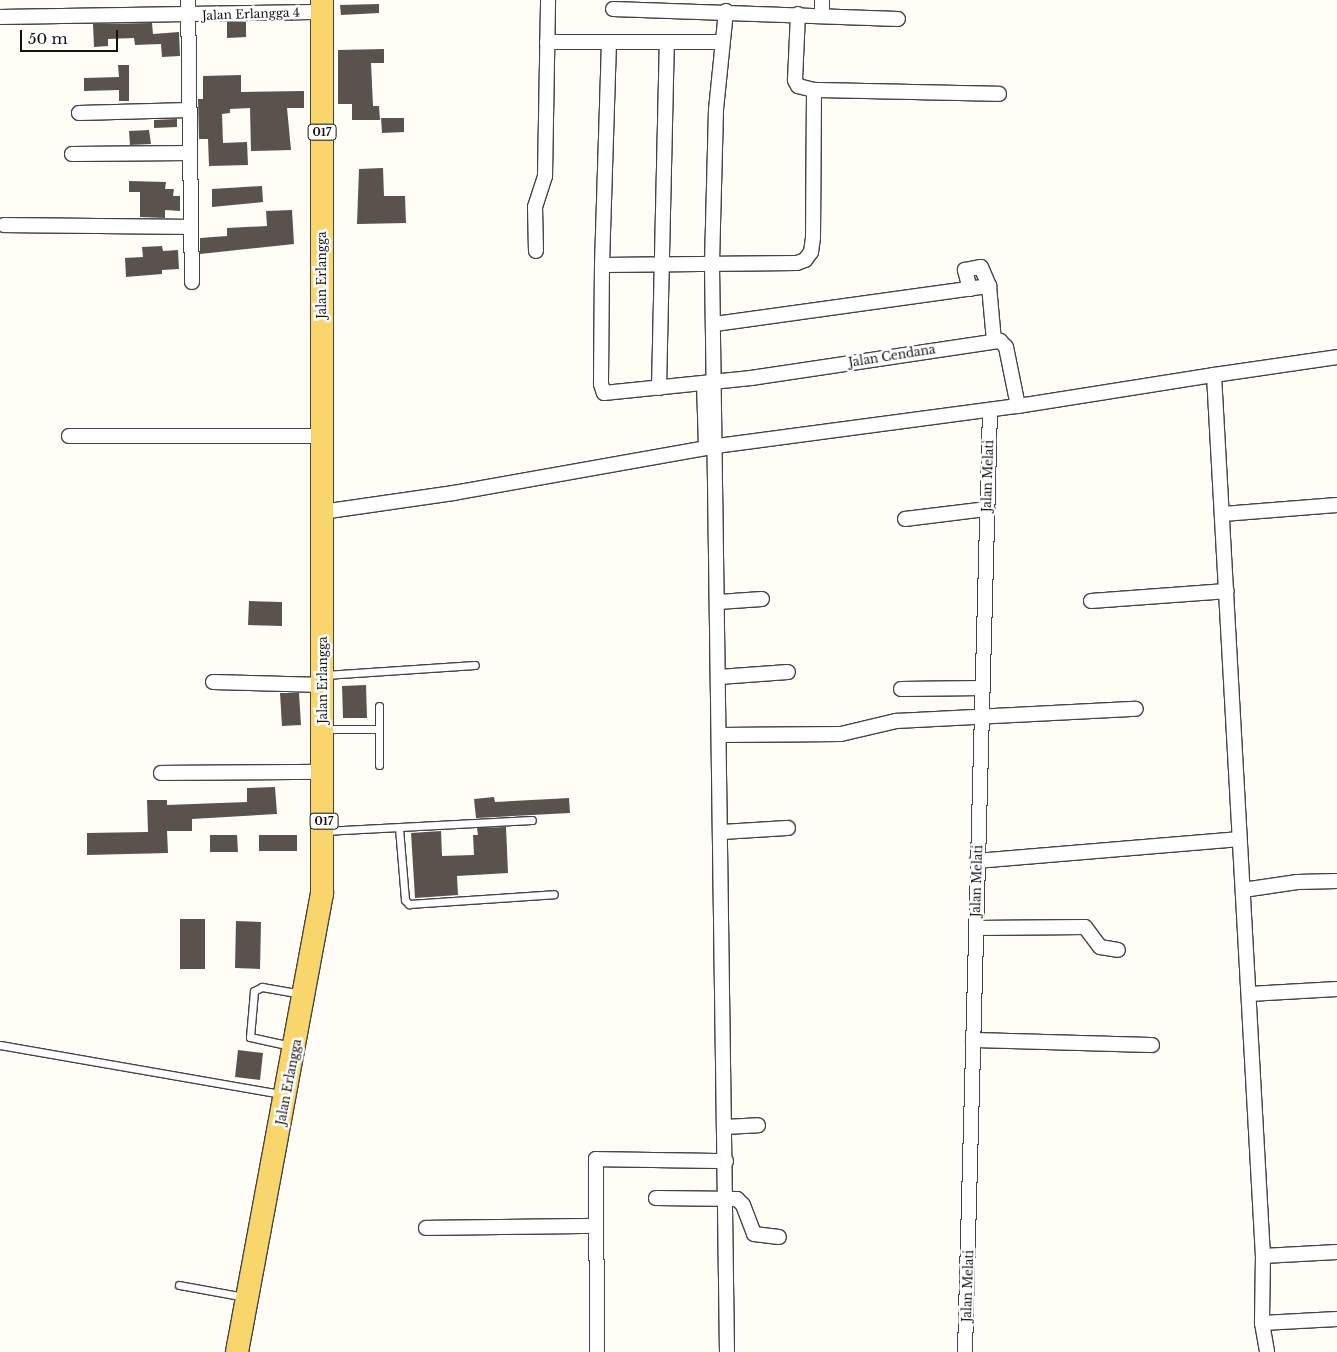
<!DOCTYPE html>
<style>
body{margin:0}
#map{position:relative;width:1337px;height:1352px;overflow:hidden;background:#fffdf5;font-family:"Libre Baskerville",serif}
div>[style]{position:absolute}
.building>*{inset:0;background:#5a524d}
.roads{filter:drop-shadow(1px 0 #444) drop-shadow(-1px 0 #444) drop-shadow(0 1px #444) drop-shadow(0 -1px #444)}
.lane>*{height:7px;margin:-3.5px;padding:0 3.5px;transform-origin:3.5px;border-radius:3.5px;background:#fff}
.street>*{height:14px;margin:-7px;padding:0 7px;transform-origin:7px;border-radius:7px;background:#fff}
.primary>*{height:22px;margin:-11px;padding:0 11px;transform-origin:11px;border-radius:11px;background:#f9d66b}
span{translate:-50% -50%;white-space:nowrap;text-align:center;line-height:1.15;-webkit-text-stroke:5px #fff;paint-order:stroke}
.shield-label span{padding:1px 4px;background:#fff;border:1px solid;border-radius:4px;-webkit-text-stroke-width:0}
.shield-label{font-size:11px;color:#111;font-weight:700}
.street-label{font-size:12px;color:#111}
.scale{position:absolute;left:20px;top:30px;width:98px;height:22px;box-sizing:border-box;border:2px solid #111;border-top:0;padding-left:6px;font-size:15px;line-height:18px;white-space:nowrap;color:#111;-webkit-text-stroke:4px #fff;paint-order:stroke}
</style>
<div id="map">
<div class="building">
<i style="clip-path:polygon(379px 4px,379px 13px,341px 15px,340px 5px)"></i>
<i style="clip-path:polygon(227px 22px,246px 22px,246px 37px,227px 38px)"></i>
<i style="clip-path:polygon(152px 23px,153px 34px,179px 32px,180px 56px,162px 57px,161px 44px,135px 45px,134px 38px,108px 39px,108px 46px,94px 47px,93px 24px)"></i>
<i style="clip-path:polygon(384px 49px,384px 63px,371px 63px,373px 106px,379px 106px,380px 120px,352px 120px,352px 104px,338px 104px,338px 50px)"></i>
<i style="clip-path:polygon(118px 65px,129px 65px,129px 101px,119px 101px,119px 90px,84px 91px,84px 78px,119px 77px)"></i>
<i style="clip-path:polygon(241px 75px,241px 92px,304px 91px,304px 108px,287px 108px,291px 150px,251px 151px,250px 108px,230px 109px,230px 113px,222px 114px,223px 143px,247px 142px,248px 165px,209px 166px,208px 139px,199px 139px,198px 99px,203px 99px,203px 76px)"></i>
<i style="clip-path:polygon(381px 118px,404px 118px,404px 132px,382px 133px)"></i>
<i style="clip-path:polygon(177px 119px,177px 127px,154px 128px,154px 120px)"></i>
<i style="clip-path:polygon(149px 130px,151px 144px,130px 145px,129px 131px)"></i>
<i style="clip-path:polygon(383px 168px,384px 196px,405px 196px,406px 223px,357px 224px,359px 169px)"></i>
<i style="clip-path:polygon(129px 181px,166px 182px,165px 189px,174px 189px,173px 196px,180px 196px,180px 211px,165px 210px,165px 218px,140px 217px,140px 192px,129px 192px)"></i>
<i style="clip-path:polygon(262px 186px,263px 202px,212px 207px,212px 189px)"></i>
<i style="clip-path:polygon(292px 210px,294px 244px,200px 254px,200px 238px,227px 236px,227px 228px,267px 226px,266px 211px)"></i>
<i style="clip-path:polygon(162px 246px,163px 251px,178px 250px,179px 269px,162px 270px,162px 274px,126px 277px,125px 258px,143px 257px,142px 247px)"></i>
<i style="clip-path:polygon(249px 601px,282px 602px,282px 626px,248px 625px)"></i>
<i style="clip-path:polygon(366px 685px,367px 718px,343px 718px,342px 686px)"></i>
<i style="clip-path:polygon(280px 693px,299px 693px,301px 725px,282px 726px)"></i>
<i style="clip-path:polygon(275px 787px,277px 814px,192px 819px,192px 831px,167px 831px,168px 853px,87px 855px,87px 833px,148px 832px,147px 800px,167px 800px,167px 805px,247px 802px,247px 788px)"></i>
<i style="clip-path:polygon(494px 797px,495px 802px,569px 798px,570px 813px,476px 818px,474px 799px)"></i>
<i style="clip-path:polygon(506px 827px,508px 873px,457px 876px,458px 895px,415px 898px,411px 833px,441px 831px,442px 856px,474px 855px,473px 835px,478px 835px,477px 828px)"></i>
<i style="clip-path:polygon(210px 835px,237px 835px,238px 852px,210px 852px)"></i>
<i style="clip-path:polygon(259px 835px,297px 835px,297px 851px,259px 851px)"></i>
<i style="clip-path:polygon(180px 919px,205px 919px,205px 969px,180px 969px)"></i>
<i style="clip-path:polygon(236px 921px,261px 922px,260px 969px,235px 968px)"></i>
<i style="clip-path:polygon(238px 1050px,263px 1053px,260px 1080px,235px 1077px)"></i>
</div>
<div class="roads">
<div class="lane">
<i style="left:325px;top:675px;width:150px;rotate:-3.8deg"></i>
<i style="left:379px;top:706px;width:59px;rotate:90deg"></i>
<i style="left:326px;top:729px;width:52px"></i>
<i style="left:399px;top:828px;width:72px;rotate:85.2deg"></i>
<i style="left:405px;top:900px;width:6px;rotate:45deg"></i>
<i style="left:409px;top:904px;width:145px;rotate:-3.9deg"></i>
<i style="left:324px;top:831px;width:208px;rotate:-3deg"></i>
<i style="left:0;top:1045px;width:286px;rotate:9.9deg"></i>
<i style="left:291px;top:1046px;width:42px;rotate:-167.6deg"></i>
<i style="left:250px;top:1037px;width:46px;rotate:-85deg"></i>
<i style="left:254px;top:991px;width:9px;rotate:-27deg"></i>
<i style="left:262px;top:987px;width:39px;rotate:10deg"></i>
<i style="left:179px;top:1285px;width:67px;rotate:10.3deg"></i>
</div>
<div class="street">
<i style="left:188px;top:0;width:282px;rotate:89.2deg"></i>
<i style="left:822px;top:0;width:14px;rotate:90deg"></i>
<i style="left:613px;top:9px;width:285px;rotate:2deg"></i>
<i style="left:726px;top:11px;width:100px;rotate:95.8deg"></i>
<i style="left:716px;top:110px;width:155px;rotate:91.5deg"></i>
<i style="left:712px;top:265px;width:1087px;rotate:89.21deg"></i>
<i style="left:0;top:17px;width:322px;rotate:-0.9deg"></i>
<i style="left:547px;top:42px;width:175px"></i>
<i style="left:609px;top:42px;width:223px;rotate:91.8deg"></i>
<i style="left:602px;top:265px;width:119px;rotate:90.5deg"></i>
<i style="left:601px;top:384px;width:9px;rotate:72deg"></i>
<i style="left:604px;top:393px;width:148px;rotate:-5.8deg"></i>
<i style="left:751px;top:378px;width:252px;rotate:-8.5deg"></i>
<i style="left:1000px;top:341px;width:8px;rotate:45deg"></i>
<i style="left:1006px;top:347px;width:60px;rotate:78.5deg"></i>
<i style="left:814px;top:90px;width:185px;rotate:1.2deg"></i>
<i style="left:79px;top:113px;width:110px;rotate:-1.6deg"></i>
<i style="left:72px;top:154px;width:118px;rotate:-0.5deg"></i>
<i style="left:4px;top:225px;width:186px;rotate:0.6deg"></i>
<i style="left:536px;top:251px;width:44px;rotate:-91.3deg"></i>
<i style="left:535px;top:207px;width:33px;rotate:-72deg"></i>
<i style="left:545px;top:176px;width:176px;rotate:-89deg"></i>
<i style="left:602px;top:265px;width:195px;rotate:-0.6deg"></i>
<i style="left:797px;top:263px;width:9px;rotate:-21deg"></i>
<i style="left:805px;top:260px;width:10px;rotate:-53deg"></i>
<i style="left:811px;top:252px;width:15px;rotate:-82deg"></i>
<i style="left:813px;top:237px;width:147px;rotate:-89.6deg"></i>
<i style="left:814px;top:90px;width:16px;rotate:-166deg"></i>
<i style="left:798px;top:86px;width:7px;rotate:-117deg"></i>
<i style="left:795px;top:80px;width:66px;rotate:-87.4deg"></i>
<i style="left:970px;top:289px;width:20px;rotate:-105deg"></i>
<i style="left:965px;top:270px;width:16px;rotate:-11deg"></i>
<i style="left:981px;top:267px;width:21px;rotate:67deg"></i>
<i style="left:989px;top:286px;width:55px;rotate:84.8deg"></i>
<i style="left:715px;top:324px;width:277px;rotate:-7.9deg"></i>
<i style="left:1214px;top:375px;width:124px;rotate:-8.3deg"></i>
<i style="left:704px;top:383px;width:65px;rotate:88.2deg"></i>
<i style="left:659px;top:388px;width:345px;rotate:-88.7deg"></i>
<i style="left:69px;top:436px;width:253px"></i>
<i style="left:322px;top:512px;width:133px;rotate:-8.2deg"></i>
<i style="left:454px;top:493px;width:267px;rotate:-10.1deg"></i>
<i style="left:717px;top:446px;width:304px;rotate:-7.6deg"></i>
<i style="left:1018px;top:406px;width:198px;rotate:-9deg"></i>
<i style="left:1214px;top:375px;width:882px;rotate:86.82deg"></i>
<i style="left:1263px;top:1256px;width:67px;rotate:90.9deg"></i>
<i style="left:1262px;top:1323px;width:29px;rotate:80deg"></i>
<i style="left:1223px;top:514px;width:114px;rotate:-4.5deg"></i>
<i style="left:905px;top:519px;width:83px;rotate:-7deg"></i>
<i style="left:1091px;top:601px;width:136px;rotate:-4.2deg"></i>
<i style="left:718px;top:602px;width:44px;rotate:-3.9deg"></i>
<i style="left:719px;top:677px;width:69px;rotate:-4.1deg"></i>
<i style="left:213px;top:682px;width:110px;rotate:1.6deg"></i>
<i style="left:901px;top:689px;width:81px;rotate:-0.7deg"></i>
<i style="left:720px;top:735px;width:121px;rotate:-0.5deg"></i>
<i style="left:841px;top:734px;width:57px;rotate:-13.3deg"></i>
<i style="left:896px;top:721px;width:240px;rotate:-2.9deg"></i>
<i style="left:161px;top:773px;width:162px;rotate:-0.4deg"></i>
<i style="left:721px;top:832px;width:67px;rotate:-3.4deg"></i>
<i style="left:977px;top:861px;width:263px;rotate:-4.8deg"></i>
<i style="left:1243px;top:890px;width:55px;rotate:-8.4deg"></i>
<i style="left:1297px;top:882px;width:40px;rotate:-1.4deg"></i>
<i style="left:976px;top:928px;width:109px;rotate:-0.5deg"></i>
<i style="left:1085px;top:927px;width:25px;rotate:53deg"></i>
<i style="left:1100px;top:947px;width:18px;rotate:9deg"></i>
<i style="left:1249px;top:994px;width:88px;rotate:-3.3deg"></i>
<i style="left:973px;top:1040px;width:179px;rotate:1.6deg"></i>
<i style="left:725px;top:1127px;width:33px;rotate:-3deg"></i>
<i style="left:656px;top:1198px;width:81px;rotate:0.7deg"></i>
<i style="left:737px;top:1199px;width:8px;rotate:45deg"></i>
<i style="left:743px;top:1205px;width:31px;rotate:69deg"></i>
<i style="left:754px;top:1234px;width:25px;rotate:7deg"></i>
<i style="left:426px;top:1228px;width:170px;rotate:-0.7deg"></i>
<i style="left:1263px;top:1256px;width:74px;rotate:-3.1deg"></i>
<i style="left:1262px;top:1323px;width:75px;rotate:-3.1deg"></i>
<i style="left:597px;top:1352px;width:193px;rotate:-90.3deg"></i>
<i style="left:596px;top:1159px;width:130px;rotate:0.9deg"></i>
<i style="left:965px;top:1352px;width:942px;rotate:-88.48deg"></i>
</div>
<div class="primary">
<i style="left:237px;top:1352px;width:466px;rotate:-79.5deg"></i>
<i style="left:322px;top:894px;width:894px;rotate:-90deg"></i>
</div>
</div>
<div class="shield-label">
<span style="left:322px;top:132px">017</span>
<span style="left:324px;top:821px">017</span>
</div>
<div class="street-label">
<span style="left:251px;top:14px;rotate:-2deg">Jalan Erlangga 4</span>
<span style="left:322px;top:275px;rotate:-90deg">Jalan Erlangga</span>
<span style="left:892px;top:356px;rotate:-9deg">Jalan Cendana</span>
<span style="left:988px;top:476px;rotate:-88deg">Jalan Melati</span>
<span style="left:323px;top:680px;rotate:-90deg">Jalan Erlangga</span>
<span style="left:977px;top:881px;rotate:-88deg">Jalan Melati</span>
<span style="left:289px;top:1082px;rotate:-79deg">Jalan Erlangga</span>
<span style="left:968px;top:1286px;rotate:-88deg">Jalan Melati</span>
</div>
<div class="scale">50 m</div>
</div>
